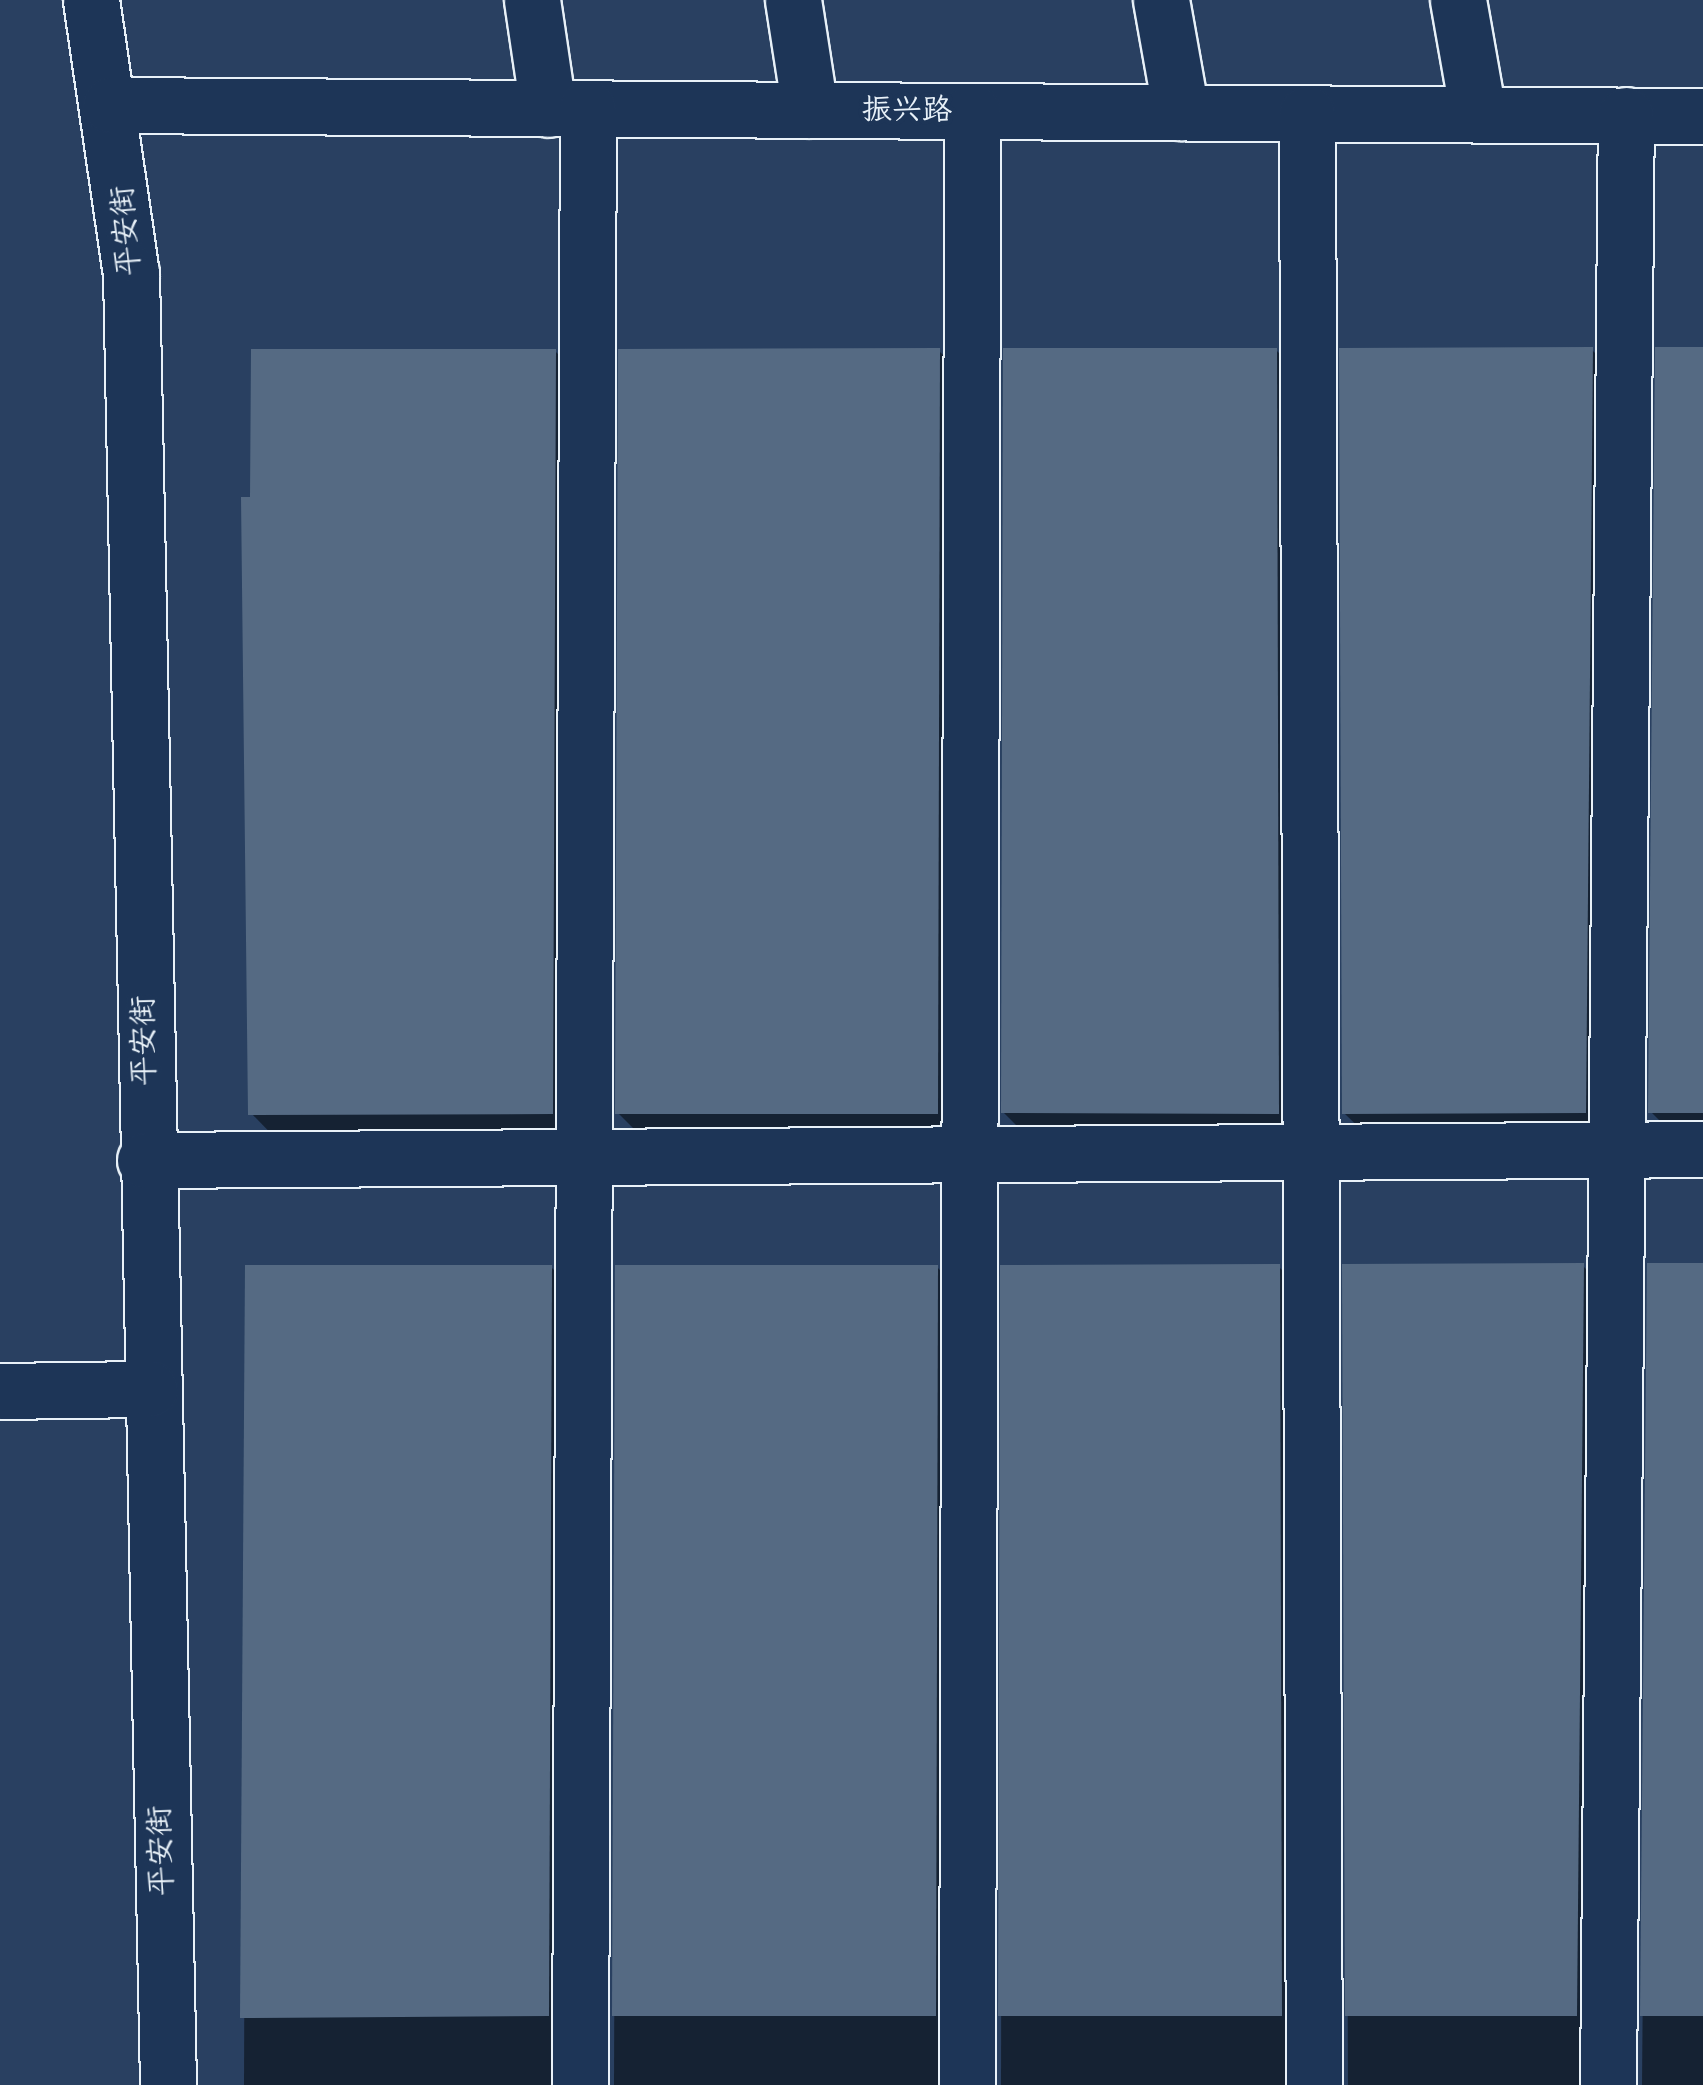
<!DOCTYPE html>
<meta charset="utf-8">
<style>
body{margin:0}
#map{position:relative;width:1703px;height:2085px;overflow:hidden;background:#294061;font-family:Pangolin,"LXGW WenKai TC",sans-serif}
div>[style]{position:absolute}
.shadow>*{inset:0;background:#0007}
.building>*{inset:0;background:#556a83}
.roads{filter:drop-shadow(2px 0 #e8f1f8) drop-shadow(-2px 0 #e8f1f8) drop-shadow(0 2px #e8f1f8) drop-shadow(0 -2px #e8f1f8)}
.minor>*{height:55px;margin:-27.5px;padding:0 27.5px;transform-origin:27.5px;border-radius:27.5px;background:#1d3557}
span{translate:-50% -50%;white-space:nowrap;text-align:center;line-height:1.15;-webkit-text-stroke:9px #1d3557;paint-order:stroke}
.street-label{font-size:30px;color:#e8f1f8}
</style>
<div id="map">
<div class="shadow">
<i style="clip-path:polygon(1276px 350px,1309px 384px,1312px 1146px,1037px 1146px,1003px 1112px)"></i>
<i style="clip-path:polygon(1592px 350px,1625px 383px,1618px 1145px,1378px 1146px,1344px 1113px)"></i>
<i style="clip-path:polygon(1703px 350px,1703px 1145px,1684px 1145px,1651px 1112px)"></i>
<i style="clip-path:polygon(555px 351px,588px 385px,585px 1146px,284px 1147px,251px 1113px,253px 499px)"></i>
<i style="clip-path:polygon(939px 351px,973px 384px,971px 1146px,651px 1146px,618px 1113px)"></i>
<i style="clip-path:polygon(1583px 1266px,1617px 1300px,1610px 2085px,1348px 2085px,1345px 1267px)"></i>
<i style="clip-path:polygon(1649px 1266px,1703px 1266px,1703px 2085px,1642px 2085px)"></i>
<i style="clip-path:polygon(247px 1267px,551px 1267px,585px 1301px,581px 2085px,244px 2085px)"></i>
<i style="clip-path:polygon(617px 1267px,937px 1267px,970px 1301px,968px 2085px,614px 2085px)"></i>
<i style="clip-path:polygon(1003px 1267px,1279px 1267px,1312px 1300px,1315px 2085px,1001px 2085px)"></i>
</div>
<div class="building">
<i style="clip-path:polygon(1593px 347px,1586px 1113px,1342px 1114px,1339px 348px)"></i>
<i style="clip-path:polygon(1655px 347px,1703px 347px,1703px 1113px,1648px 1113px)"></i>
<i style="clip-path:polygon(940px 348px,938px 1114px,615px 1114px,618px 349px)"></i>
<i style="clip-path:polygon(1003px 348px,1277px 348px,1279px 1114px,1001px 1113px)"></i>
<i style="clip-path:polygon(251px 349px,556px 349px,553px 1114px,248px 1115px,241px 497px,250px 497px)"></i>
<i style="clip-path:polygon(1584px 1263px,1577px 2016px,1345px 2016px,1342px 1264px)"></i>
<i style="clip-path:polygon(1647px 1263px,1703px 1263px,1703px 2016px,1640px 2016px)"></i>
<i style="clip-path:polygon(1280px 1264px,1282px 2016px,998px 2016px,1000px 1265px)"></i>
<i style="clip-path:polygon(245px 1265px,552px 1265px,549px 2016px,240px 2018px)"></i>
<i style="clip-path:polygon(615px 1265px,938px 1265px,936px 2016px,612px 2016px)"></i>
</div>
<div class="roads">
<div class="minor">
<i style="left:91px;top:0;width:276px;rotate:81.7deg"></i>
<i style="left:131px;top:273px;width:1812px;rotate:88.83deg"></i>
<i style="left:532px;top:0;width:110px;rotate:81.6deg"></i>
<i style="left:793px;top:0;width:111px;rotate:81.2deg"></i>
<i style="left:1161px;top:0;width:114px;rotate:79.9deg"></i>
<i style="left:1458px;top:0;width:116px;rotate:80deg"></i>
<i style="left:110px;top:105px;width:1593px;rotate:0.4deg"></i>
<i style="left:1307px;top:113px;width:1972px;rotate:89.8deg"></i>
<i style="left:145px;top:1160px;width:1558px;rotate:-0.4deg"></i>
<i style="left:0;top:1391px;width:150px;rotate:-0.8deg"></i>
<i style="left:580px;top:2085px;width:1977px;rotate:-89.77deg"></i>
<i style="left:967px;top:2085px;width:1974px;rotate:-89.85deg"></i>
<i style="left:1608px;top:2085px;width:1970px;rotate:-89.48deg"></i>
</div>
</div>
<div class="street-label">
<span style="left:907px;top:110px">振兴路</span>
<span style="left:126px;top:231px;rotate:-95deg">平安街</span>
<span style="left:144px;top:1041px;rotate:-91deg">平安街</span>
<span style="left:161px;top:1851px;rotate:-92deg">平安街</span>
</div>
</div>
